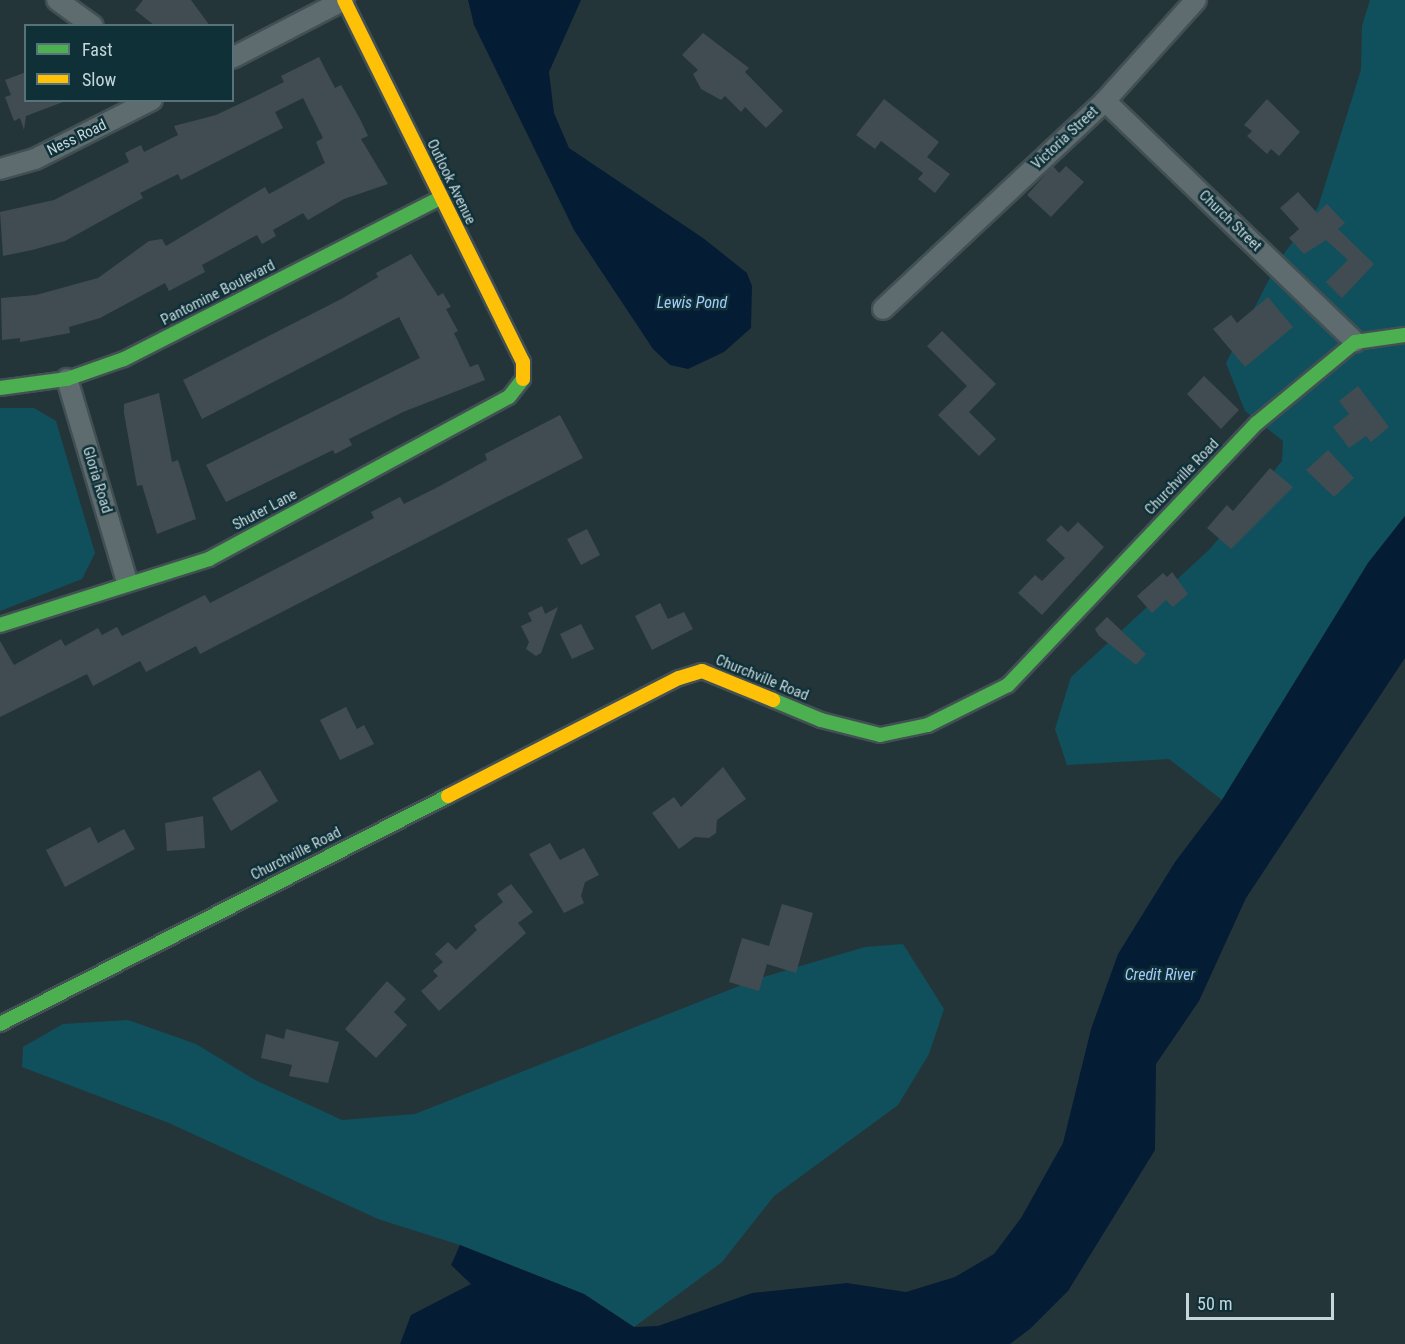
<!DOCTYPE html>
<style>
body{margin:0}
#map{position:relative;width:1405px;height:1344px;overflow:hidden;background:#243539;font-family:"Roboto Condensed",sans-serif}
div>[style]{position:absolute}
.green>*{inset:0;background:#10505d}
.water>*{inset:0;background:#051c35}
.building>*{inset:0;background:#404c51}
.roads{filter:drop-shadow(2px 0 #425054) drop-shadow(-2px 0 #425054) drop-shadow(0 2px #425054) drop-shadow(0 -2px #425054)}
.street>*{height:20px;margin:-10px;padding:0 10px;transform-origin:10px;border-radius:10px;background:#5e6b6f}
.fast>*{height:14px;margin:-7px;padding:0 7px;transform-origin:7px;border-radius:7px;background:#4caf50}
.slow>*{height:14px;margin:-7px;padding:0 7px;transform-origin:7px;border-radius:7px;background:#ffc107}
span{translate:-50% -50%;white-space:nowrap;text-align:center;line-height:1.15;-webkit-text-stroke:5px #103038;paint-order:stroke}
.street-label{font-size:15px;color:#c5d6db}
.water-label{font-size:16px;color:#a3ccfc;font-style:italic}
.legend{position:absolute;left:24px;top:24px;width:210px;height:78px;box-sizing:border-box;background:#103038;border:2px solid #587279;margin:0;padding:8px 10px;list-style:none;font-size:18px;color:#c5d6db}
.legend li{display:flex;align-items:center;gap:12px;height:30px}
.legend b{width:30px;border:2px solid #587279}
.scale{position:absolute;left:1186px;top:1293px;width:148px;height:27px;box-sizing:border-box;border:3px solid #c5d6db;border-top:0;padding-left:8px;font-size:18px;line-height:21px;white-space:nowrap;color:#c5d6db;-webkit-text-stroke:4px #103038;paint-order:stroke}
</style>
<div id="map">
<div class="green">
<i style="clip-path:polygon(1370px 0,1405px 0,1405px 516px,1368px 563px,1222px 800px,1169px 759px,1067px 765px,1055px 729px,1071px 677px,1210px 549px,1282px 461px,1283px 441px,1245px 411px,1226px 363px,1278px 262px,1318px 207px,1361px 70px,1362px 26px)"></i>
<i style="clip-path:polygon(0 408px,34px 408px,56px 421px,95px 553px,82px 579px,0 611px)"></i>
<i style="clip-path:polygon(903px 944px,944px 1009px,929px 1054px,898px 1105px,774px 1196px,722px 1262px,634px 1327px,584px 1294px,460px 1245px,378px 1219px,169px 1123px,22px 1067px,23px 1047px,63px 1024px,128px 1020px,196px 1044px,257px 1081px,342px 1120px,415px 1114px,757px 979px,865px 947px)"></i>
</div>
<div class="water">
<i style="clip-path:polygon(468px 0,581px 0,549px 72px,554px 113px,569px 148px,703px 238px,747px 273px,752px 286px,751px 328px,724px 352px,688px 369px,670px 365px,653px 349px,574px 230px,474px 25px)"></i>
<i style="clip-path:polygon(1405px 516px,1405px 658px,1246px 898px,1199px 1001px,1156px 1064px,1155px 1150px,1068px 1291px,1031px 1328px,1010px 1344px,400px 1344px,411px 1315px,471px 1284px,451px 1265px,460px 1245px,584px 1294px,634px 1327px,658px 1326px,752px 1293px,847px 1283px,906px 1292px,955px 1277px,994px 1254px,1021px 1218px,1063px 1143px,1091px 1029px,1118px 954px,1175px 862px,1222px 800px,1368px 563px)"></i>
</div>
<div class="building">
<i style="clip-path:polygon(143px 0,191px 0,210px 26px,155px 26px,135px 10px)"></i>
<i style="clip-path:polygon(703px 33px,749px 68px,745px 72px,783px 111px,766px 128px,745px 107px,741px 112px,725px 96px,721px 100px,701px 89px,693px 74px,698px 70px,682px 55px)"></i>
<i style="clip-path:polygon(319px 57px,335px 88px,341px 85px,360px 119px,368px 136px,361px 139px,388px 184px,344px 199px,308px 220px,303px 213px,273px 230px,276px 236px,262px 244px,257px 235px,202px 265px,205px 272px,169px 291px,165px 283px,100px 318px,69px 327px,70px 333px,20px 342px,20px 338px,2px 340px,1px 298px,36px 295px,98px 278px,149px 241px,162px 239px,166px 246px,265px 187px,269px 194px,325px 163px,316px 142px,323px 138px,303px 98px,275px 112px,283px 128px,181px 180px,178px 174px,140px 193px,143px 198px,65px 241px,32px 250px,3px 256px,0 212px,54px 200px,129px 162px,125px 153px,141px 145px,144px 152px,178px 135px,174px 126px,216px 115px,256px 96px,284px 82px,281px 76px)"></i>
<i style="clip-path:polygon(26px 72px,26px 100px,63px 102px,26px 116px,24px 130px,20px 118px,14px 121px,5px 97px,11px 95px,5px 80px)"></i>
<i style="clip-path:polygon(884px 99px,939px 142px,927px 157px,950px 174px,935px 193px,918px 179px,923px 173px,881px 141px,875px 149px,856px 135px)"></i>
<i style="clip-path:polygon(1267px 99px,1300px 132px,1279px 156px,1271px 149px,1267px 154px,1247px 136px,1252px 131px,1244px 125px)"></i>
<i style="clip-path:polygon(1053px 166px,1059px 173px,1066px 166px,1084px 182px,1051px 217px,1027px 195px)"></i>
<i style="clip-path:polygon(1298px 192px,1317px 213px,1327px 204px,1345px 223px,1338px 229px,1374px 264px,1342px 298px,1326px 282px,1348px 260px,1326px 240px,1304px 254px,1289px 238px,1299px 229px,1280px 208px)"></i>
<i style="clip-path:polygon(411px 254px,438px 296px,443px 293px,451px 307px,446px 309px,458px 331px,454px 333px,470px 367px,478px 364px,485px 380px,403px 412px,349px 439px,352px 445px,335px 454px,333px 450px,226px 502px,206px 465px,420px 358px,399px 317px,202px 419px,183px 380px,343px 298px,378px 277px,376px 273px)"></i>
<i style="clip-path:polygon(1268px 297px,1293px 327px,1245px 367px,1213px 329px,1231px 315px,1237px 323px)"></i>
<i style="clip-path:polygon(942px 331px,996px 384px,969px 412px,996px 439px,979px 456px,938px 415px,967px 386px,927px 346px)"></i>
<i style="clip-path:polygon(1204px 376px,1239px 410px,1221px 429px,1187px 394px)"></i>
<i style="clip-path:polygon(1358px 386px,1389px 427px,1371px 442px,1366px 436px,1349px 448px,1333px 427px,1349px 414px,1339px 401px)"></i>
<i style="clip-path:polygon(159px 393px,172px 462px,178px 460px,196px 519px,157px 534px,142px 485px,137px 486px,124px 413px,124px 404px)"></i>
<i style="clip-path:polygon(560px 415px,583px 458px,200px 654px,196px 646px,146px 672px,140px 661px,93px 686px,87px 674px,0 717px,0 641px,14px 665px,61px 639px,65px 646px,98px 628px,102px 635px,117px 627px,122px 636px,205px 595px,210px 603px,374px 518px,371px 512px,400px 497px,404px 504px,438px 487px,487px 460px,485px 454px)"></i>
<i style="clip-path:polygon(1328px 450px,1354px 478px,1334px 497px,1306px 470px)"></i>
<i style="clip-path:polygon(1270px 468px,1293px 487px,1231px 549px,1207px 528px,1227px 505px,1233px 511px)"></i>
<i style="clip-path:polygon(1078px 522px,1104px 547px,1042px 615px,1018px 593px,1035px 575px,1042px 581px,1065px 558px,1046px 540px,1061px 525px,1068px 532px)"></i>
<i style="clip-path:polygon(587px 529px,600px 555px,581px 565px,567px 539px)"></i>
<i style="clip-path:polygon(1172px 572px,1188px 594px,1173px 607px,1166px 600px,1152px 613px,1137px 596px,1163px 573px,1167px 577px)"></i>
<i style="clip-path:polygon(660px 603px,668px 619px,684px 612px,693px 629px,652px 650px,635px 616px)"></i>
<i style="clip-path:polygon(542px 606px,545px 614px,558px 607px,541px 653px,536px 656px,526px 649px,529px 642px,521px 626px,532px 621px,528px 613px)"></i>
<i style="clip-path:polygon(1107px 617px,1146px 654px,1136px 665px,1099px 636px,1095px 629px)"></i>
<i style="clip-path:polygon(581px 624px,594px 649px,572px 659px,560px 634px)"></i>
<i style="clip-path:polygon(346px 707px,357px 729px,364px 725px,374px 744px,340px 760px,320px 720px)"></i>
<i style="clip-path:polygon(723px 767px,746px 799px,717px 820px,716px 833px,709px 838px,695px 837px,679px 849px,652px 813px,674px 797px,681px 807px)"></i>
<i style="clip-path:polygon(260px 770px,278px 801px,231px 831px,212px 798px)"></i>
<i style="clip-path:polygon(203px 816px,205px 848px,167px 851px,165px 823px)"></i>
<i style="clip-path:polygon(90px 827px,98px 843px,124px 829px,135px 849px,65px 887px,46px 850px)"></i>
<i style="clip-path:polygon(550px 843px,560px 860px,584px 848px,599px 875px,585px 882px,581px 896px,584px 903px,564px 913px,529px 854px)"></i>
<i style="clip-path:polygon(511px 884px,533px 912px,518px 923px,526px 933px,439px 1011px,421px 991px,438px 976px,433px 971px,443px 962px,435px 954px,448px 942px,456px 950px,477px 930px,474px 926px,503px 902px,497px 894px)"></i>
<i style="clip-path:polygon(782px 904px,813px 913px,796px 973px,767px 964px,759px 991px,729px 982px,742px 938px,769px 946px)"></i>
<i style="clip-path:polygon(387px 981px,406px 999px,394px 1012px,407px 1025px,376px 1058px,345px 1029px)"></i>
<i style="clip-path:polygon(286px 1029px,339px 1042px,328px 1083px,289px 1076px,292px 1065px,261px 1058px,266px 1034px,284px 1039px)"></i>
</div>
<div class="roads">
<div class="street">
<i style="left:57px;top:0;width:44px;rotate:35.8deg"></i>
<i style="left:232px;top:58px;width:126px;rotate:-27.4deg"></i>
<i style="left:1105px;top:101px;width:347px;rotate:43.9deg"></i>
<i style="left:0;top:169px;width:36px;rotate:-16deg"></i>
<i style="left:35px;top:159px;width:131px;rotate:-26.8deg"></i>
<i style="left:883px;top:309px;width:304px;rotate:-43.1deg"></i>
<i style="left:1105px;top:101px;width:136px;rotate:-48deg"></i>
<i style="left:67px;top:379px;width:211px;rotate:73.5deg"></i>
</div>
<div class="fast">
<i style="left:0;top:388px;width:68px;rotate:-7.7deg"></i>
<i style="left:67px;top:379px;width:60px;rotate:-19.3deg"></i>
<i style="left:124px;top:359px;width:355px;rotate:-27deg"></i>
<i style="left:0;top:625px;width:219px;rotate:-17.5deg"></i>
<i style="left:209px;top:559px;width:341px;rotate:-28.4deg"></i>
<i style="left:509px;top:397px;width:23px;rotate:-52deg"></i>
<i style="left:773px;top:700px;width:52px;rotate:22.6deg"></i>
<i style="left:821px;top:720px;width:61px;rotate:14.3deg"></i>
<i style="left:880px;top:735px;width:49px;rotate:-11.8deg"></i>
<i style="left:928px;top:725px;width:89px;rotate:-26.6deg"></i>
<i style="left:1008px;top:685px;width:361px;rotate:-46.5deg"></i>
<i style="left:1257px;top:423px;width:127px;rotate:-39.6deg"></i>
<i style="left:1355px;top:342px;width:50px;rotate:-8deg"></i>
<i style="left:0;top:1024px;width:503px;rotate:-26.97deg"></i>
</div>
<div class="slow">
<i style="left:344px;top:0;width:404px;rotate:63.7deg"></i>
<i style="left:523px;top:362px;width:17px;rotate:90deg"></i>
<i style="left:448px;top:796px;width:259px;rotate:-27.1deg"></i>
<i style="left:679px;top:678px;width:24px;rotate:-17deg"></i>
<i style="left:702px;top:671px;width:77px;rotate:22.2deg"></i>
</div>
</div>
<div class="street-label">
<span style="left:77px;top:138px;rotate:-26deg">Ness Road</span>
<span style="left:1065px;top:138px;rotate:-43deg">Victoria Street</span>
<span style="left:451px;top:182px;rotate:64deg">Outlook Avenue</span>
<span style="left:1230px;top:221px;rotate:44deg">Church Street</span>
<span style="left:218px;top:293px;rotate:-27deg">Pantomine Boulevard</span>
<span style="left:1182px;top:477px;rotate:-46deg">Churchville Road</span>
<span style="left:97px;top:480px;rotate:73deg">Gloria Road</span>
<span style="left:265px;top:510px;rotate:-28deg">Shuter Lane</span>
<span style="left:762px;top:678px;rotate:22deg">Churchville Road</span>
<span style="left:296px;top:854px;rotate:-27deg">Churchville Road</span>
</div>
<div class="water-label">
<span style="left:692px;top:303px">Lewis Pond</span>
<span style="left:1160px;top:975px">Credit River</span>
</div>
<ul class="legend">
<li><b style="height:8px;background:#4caf50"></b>Fast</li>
<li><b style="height:8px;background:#ffc107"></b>Slow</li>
</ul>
<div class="scale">50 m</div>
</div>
